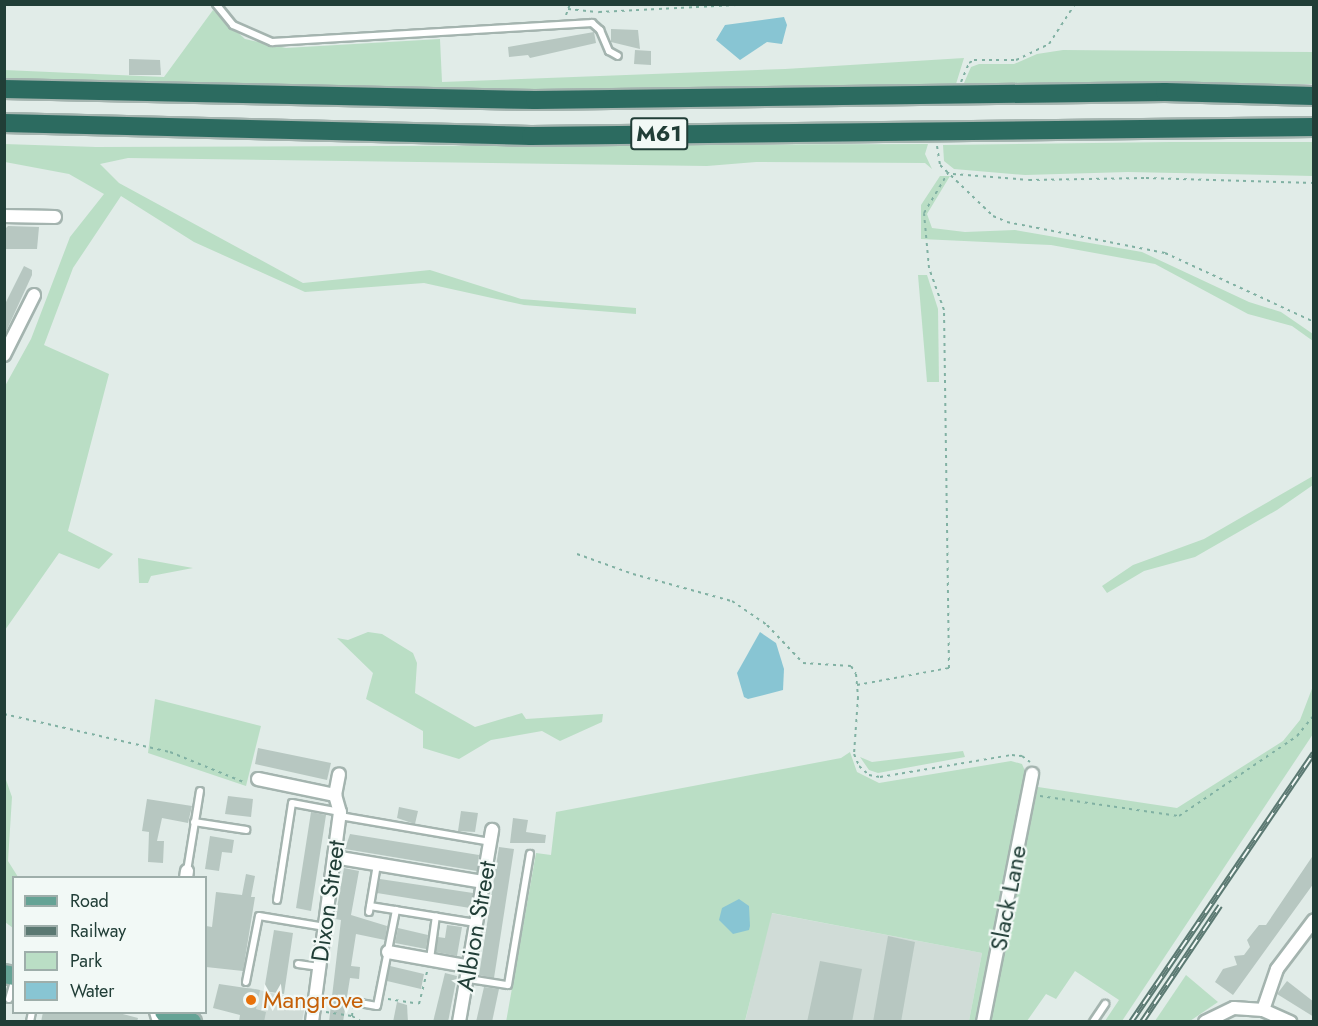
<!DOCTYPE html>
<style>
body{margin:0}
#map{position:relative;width:1318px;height:1026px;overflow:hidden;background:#e1ece8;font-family:Jost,sans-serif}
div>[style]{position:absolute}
.built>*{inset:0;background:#d0dcd7}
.green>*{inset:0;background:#badec5}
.water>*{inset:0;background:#88c5d3}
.building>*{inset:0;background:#b7c7c1}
.path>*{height:2px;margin-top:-1px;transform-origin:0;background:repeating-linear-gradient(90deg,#81b1a3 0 3px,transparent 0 7.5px)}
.roads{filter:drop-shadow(2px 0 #a4b4af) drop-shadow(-2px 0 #a4b4af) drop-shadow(0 2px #a4b4af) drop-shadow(0 -2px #a4b4af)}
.lane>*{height:6px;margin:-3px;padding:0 3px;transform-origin:3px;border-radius:3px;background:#fff}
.street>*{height:12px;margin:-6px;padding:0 6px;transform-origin:6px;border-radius:6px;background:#fff}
.primary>*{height:18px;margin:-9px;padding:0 9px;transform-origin:9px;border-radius:9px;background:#65a395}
.highway>*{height:18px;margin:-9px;padding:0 9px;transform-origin:9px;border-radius:9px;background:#2c6b60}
.rail>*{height:6px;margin-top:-3px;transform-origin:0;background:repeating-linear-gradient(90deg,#f2f9f6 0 11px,#5b7972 0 22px);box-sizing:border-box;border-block:2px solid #5b7972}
.dots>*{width:16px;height:16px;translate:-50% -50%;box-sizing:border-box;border:3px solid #f2f9f6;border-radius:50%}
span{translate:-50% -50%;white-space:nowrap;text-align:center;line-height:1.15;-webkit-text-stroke:4.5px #f2f9f6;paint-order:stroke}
.shield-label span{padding:2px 4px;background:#f2f9f6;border:2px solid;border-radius:4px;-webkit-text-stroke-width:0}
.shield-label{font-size:22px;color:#213e37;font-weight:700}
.street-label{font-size:24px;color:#213e37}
.food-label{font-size:24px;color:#c56008}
.left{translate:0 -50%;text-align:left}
.frame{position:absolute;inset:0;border:6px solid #213e37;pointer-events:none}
.legend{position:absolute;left:12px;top:876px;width:195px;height:138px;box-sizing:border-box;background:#f2f9f6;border:2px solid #9eaeaa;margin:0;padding:8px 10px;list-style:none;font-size:18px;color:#213e37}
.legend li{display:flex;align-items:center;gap:12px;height:30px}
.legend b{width:30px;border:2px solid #9eaeaa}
</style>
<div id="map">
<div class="built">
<i style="clip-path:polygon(771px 913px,982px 953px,969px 1021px,745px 1022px)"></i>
<i style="clip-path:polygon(247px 987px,306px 1001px,302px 1021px,239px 1022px)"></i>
</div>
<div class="green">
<i style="clip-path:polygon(213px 10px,245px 39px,286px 48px,440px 39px,442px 82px,785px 69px,964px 58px,956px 84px,462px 90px,5px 80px,4px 70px,164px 77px)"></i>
<i style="clip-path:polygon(1063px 50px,1313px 52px,1313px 84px,964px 83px,971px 67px,979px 64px,1014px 64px,1037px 54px)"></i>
<i style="clip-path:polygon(1170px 142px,1313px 142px,1313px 176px,1128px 172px,1025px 175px,954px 169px,944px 161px,943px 145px)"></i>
<i style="clip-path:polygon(4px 144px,96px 147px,928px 144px,925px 154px,932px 169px,925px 163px,756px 162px,707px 166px,128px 158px,100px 164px,119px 183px,303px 283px,430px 270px,521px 299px,636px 308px,636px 314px,524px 305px,424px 283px,305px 292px,194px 242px,121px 196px,73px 268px,44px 345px,109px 374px,68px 531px,113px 554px,99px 569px,59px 553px,5px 630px,5px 386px,31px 339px,70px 237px,104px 194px,69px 174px,5px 162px)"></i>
<i style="clip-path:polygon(940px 176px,950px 176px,927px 214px,932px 228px,965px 232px,1015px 230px,1142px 252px,1249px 302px,1281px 312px,1313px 334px,1313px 341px,1292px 326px,1248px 314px,1155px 264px,1051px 245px,921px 239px,921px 205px)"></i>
<i style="clip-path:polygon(918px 275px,927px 275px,938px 309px,939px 382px,927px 382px)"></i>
<i style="clip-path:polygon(1313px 476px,1313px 485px,1277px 510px,1195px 557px,1144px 571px,1107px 593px,1102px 586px,1133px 565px,1204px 539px)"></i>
<i style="clip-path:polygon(138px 558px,193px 568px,151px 576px,148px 583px,139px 583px)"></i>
<i style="clip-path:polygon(368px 632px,382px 634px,413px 653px,417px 663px,415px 693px,475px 727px,522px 713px,526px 719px,603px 714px,602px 722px,560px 741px,542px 731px,491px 740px,459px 759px,423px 748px,423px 731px,366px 699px,373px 673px,337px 638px,348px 640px)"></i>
<i style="clip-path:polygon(1313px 686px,1313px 734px,1122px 1021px,1105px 1021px,1119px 1000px,1075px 971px,1056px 999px,1046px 994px,1027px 1021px,989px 1022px,1038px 787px,1177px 808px,1283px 741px,1300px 720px)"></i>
<i style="clip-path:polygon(155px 699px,261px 726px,246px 786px,148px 753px)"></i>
<i style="clip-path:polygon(963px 751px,965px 757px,878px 773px,869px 770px,860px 757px,872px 762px)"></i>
<i style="clip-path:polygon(850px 752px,857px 772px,879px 783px,1011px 761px,1022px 764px,1025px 771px,975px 1021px,969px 1021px,982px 953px,772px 913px,745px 1021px,506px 1022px,536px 853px,551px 855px,556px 812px,841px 758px)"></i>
<i style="clip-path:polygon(5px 777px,12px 797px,8px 861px,18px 877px,14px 878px,13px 928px,5px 922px)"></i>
<i style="clip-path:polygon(1186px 975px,1218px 1002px,1190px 1021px,1155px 1021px)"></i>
</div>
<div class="water">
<i style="clip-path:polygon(784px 17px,787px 25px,782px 44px,767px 42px,740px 60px,716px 40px,725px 25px)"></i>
<i style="clip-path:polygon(760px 632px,776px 643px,784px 669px,783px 690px,748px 699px,744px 697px,737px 673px)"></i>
<i style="clip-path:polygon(739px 899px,749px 906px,750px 926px,749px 930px,733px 934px,719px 920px,722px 908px)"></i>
</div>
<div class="building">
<i style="clip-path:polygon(611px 29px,638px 30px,640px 49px,611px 42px)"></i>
<i style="clip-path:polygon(594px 32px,596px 43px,530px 58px,528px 55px,509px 57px,508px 47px)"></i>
<i style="clip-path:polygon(635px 50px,651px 51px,651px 65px,634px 64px)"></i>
<i style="clip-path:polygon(129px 59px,160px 60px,161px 75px,129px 75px)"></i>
<i style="clip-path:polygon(8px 226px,39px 227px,37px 249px,4px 249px,4px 230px)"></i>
<i style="clip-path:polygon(24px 266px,32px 270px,32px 275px,4px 336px,4px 306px)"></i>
<i style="clip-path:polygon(258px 748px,331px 763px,327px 780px,255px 764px)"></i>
<i style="clip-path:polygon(228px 796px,253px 799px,251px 817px,225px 814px)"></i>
<i style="clip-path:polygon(147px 799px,192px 806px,188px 823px,162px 818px,157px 841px,164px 841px,163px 863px,148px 862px,149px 832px,142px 831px)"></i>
<i style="clip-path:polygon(399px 807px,418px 811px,415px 824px,397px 818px)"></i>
<i style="clip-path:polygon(461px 811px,478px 813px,475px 832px,458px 831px)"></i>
<i style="clip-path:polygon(311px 812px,326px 815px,311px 911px,296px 908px)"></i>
<i style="clip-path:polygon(513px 818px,528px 820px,526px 832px,546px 835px,545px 843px,510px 843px)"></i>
<i style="clip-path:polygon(350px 834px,479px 855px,477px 871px,345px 849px)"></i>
<i style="clip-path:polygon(210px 836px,234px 840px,232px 853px,222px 852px,219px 871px,205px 869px)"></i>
<i style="clip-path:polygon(499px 847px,514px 849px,494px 978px,479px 975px)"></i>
<i style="clip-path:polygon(1314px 854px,1314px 883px,1233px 995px,1215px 982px,1223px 969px,1237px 965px,1234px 956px,1244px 955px,1250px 947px,1247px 940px,1259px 925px,1266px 925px)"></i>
<i style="clip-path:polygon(344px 868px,359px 871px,351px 915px,387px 926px,385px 940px,356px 934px,351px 966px,360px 967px,359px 979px,350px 978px,343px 1022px,329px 1022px,341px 920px,335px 919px)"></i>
<i style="clip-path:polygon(246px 874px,255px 876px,251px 897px,255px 897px,243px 971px,206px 967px,206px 926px,212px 927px,216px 892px,242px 895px)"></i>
<i style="clip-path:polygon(380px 879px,473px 893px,470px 908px,377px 893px)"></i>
<i style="clip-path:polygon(447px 925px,462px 927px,457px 956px,436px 952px,438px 937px,445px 938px)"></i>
<i style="clip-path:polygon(398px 928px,428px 935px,426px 949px,395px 943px)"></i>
<i style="clip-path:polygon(274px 930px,293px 933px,284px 994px,264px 991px)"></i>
<i style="clip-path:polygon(888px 936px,915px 942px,901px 1022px,873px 1022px)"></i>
<i style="clip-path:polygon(820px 961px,862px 969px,852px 1022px,807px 1022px)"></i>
<i style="clip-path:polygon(390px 966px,424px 974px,421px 989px,387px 981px)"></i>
<i style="clip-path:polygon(445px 973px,457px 976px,448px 1022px,433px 1022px)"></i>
<i style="clip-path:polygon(1287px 981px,1314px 1002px,1314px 1017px,1277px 994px)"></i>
<i style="clip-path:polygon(219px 984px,260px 990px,256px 1009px,266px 1012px,264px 1022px,239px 1022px,240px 1015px,213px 1008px)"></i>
<i style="clip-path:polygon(484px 987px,499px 989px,492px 1022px,476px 1022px)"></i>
<i style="clip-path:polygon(397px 1002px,407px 1005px,408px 1022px,393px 1022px)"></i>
<i style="clip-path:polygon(43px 1012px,115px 1012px,138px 1018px,137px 1022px,41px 1022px)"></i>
</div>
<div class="path">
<i style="left:568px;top:9px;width:31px;rotate:6deg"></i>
<i style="left:599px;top:12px;width:157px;rotate:-2.9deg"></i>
<i style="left:566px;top:15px;width:12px;rotate:-70deg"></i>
<i style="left:961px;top:82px;width:21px;rotate:-67deg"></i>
<i style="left:969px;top:63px;width:6px;rotate:-31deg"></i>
<i style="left:974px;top:60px;width:42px"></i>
<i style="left:1016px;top:60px;width:37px;rotate:-26deg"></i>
<i style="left:1049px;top:44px;width:48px;rotate:-57deg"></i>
<i style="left:937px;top:146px;width:19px;rotate:81deg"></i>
<i style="left:940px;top:165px;width:74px;rotate:43.9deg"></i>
<i style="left:993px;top:216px;width:15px;rotate:23deg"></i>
<i style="left:1007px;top:222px;width:161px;rotate:11.1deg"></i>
<i style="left:1165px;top:253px;width:164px;rotate:24.8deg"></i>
<i style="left:953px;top:174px;width:76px;rotate:4.5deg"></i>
<i style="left:1029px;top:180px;width:117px;rotate:-1deg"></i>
<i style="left:1146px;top:178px;width:168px;rotate:1.7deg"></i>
<i style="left:577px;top:554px;width:59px;rotate:19.7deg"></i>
<i style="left:633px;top:574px;width:103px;rotate:15.3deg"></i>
<i style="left:732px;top:601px;width:42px;rotate:34.4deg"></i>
<i style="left:767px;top:625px;width:52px;rotate:46.5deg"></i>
<i style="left:803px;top:663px;width:48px;rotate:3.6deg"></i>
<i style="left:851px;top:666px;width:9px;rotate:58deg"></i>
<i style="left:856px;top:674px;width:23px;rotate:85deg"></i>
<i style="left:858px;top:697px;width:57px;rotate:94deg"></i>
<i style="left:854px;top:754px;width:13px;rotate:67deg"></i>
<i style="left:859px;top:766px;width:13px;rotate:42deg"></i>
<i style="left:869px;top:775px;width:11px;rotate:10deg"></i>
<i style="left:880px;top:777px;width:134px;rotate:-9.5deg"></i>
<i style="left:1012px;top:755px;width:10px;rotate:6deg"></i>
<i style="left:1022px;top:756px;width:10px;rotate:37deg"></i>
<i style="left:857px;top:685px;width:94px;rotate:-10.5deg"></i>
<i style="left:949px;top:668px;width:358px;rotate:-90.8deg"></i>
<i style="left:944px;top:310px;width:45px;rotate:-109.7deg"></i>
<i style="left:929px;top:268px;width:55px;rotate:-95.2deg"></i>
<i style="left:924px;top:213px;width:49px;rotate:-59.2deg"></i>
<i style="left:4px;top:714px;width:170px;rotate:12.9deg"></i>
<i style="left:170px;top:752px;width:82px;rotate:22.2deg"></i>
<i style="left:1040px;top:796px;width:140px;rotate:8.2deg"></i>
<i style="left:1179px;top:816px;width:143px;rotate:-34.1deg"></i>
<i style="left:1297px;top:736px;width:27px;rotate:-51deg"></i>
<i style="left:388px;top:999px;width:31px;rotate:9deg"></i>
<i style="left:419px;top:1004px;width:34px;rotate:-76deg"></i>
<i style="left:326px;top:1012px;width:26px;rotate:9deg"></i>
<i style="left:352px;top:1016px;width:9px;rotate:-84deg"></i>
<i style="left:352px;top:1016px;width:12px;rotate:31deg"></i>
</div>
<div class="roads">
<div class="lane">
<i style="left:216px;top:4px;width:27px;rotate:51deg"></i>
<i style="left:233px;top:25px;width:43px;rotate:23.6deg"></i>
<i style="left:272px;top:42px;width:321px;rotate:-3.4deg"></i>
<i style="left:592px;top:23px;width:11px;rotate:41deg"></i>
<i style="left:600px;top:30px;width:23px;rotate:67deg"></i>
<i style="left:609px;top:51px;width:10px;rotate:29deg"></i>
<i style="left:340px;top:816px;width:152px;rotate:9.8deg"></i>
<i style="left:194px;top:822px;width:53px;rotate:8.7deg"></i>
<i style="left:187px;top:871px;width:81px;rotate:-80.8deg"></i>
<i style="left:277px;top:900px;width:98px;rotate:-81.2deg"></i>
<i style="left:292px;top:803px;width:49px;rotate:10.6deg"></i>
<i style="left:370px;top:906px;width:107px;rotate:9.1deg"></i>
<i style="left:369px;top:912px;width:49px;rotate:-80.5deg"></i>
<i style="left:430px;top:959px;width:43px;rotate:-82.1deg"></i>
<i style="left:298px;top:964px;width:22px;rotate:8deg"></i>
<i style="left:469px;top:979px;width:39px;rotate:9deg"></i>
<i style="left:508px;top:985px;width:133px;rotate:-80.5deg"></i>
<i style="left:246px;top:982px;width:67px;rotate:-78.9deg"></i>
<i style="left:259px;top:916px;width:67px;rotate:9.5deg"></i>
<i style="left:9px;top:999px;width:19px;rotate:-74deg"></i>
<i style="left:360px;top:1003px;width:17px;rotate:10deg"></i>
<i style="left:377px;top:1006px;width:98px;rotate:-78.8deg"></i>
<i style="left:153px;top:1012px;width:10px;rotate:73deg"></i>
<i style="left:30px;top:1022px;width:10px;rotate:-79deg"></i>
<i style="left:1093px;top:1022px;width:22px;rotate:-56deg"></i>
</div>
<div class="street">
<i style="left:4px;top:216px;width:51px;rotate:1.1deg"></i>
<i style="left:4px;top:355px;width:67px;rotate:-63.4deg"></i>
<i style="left:258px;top:779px;width:79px;rotate:11.7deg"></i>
<i style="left:335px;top:795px;width:18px;rotate:74deg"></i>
<i style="left:340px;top:812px;width:212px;rotate:97.6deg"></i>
<i style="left:335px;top:795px;width:21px;rotate:-79deg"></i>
<i style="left:334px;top:857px;width:152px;rotate:9.5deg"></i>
<i style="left:186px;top:878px;width:7px;rotate:-82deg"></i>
<i style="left:388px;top:952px;width:84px;rotate:10.2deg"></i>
<i style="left:1263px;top:1010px;width:43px;rotate:-71.1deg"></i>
<i style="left:1277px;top:969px;width:61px;rotate:-52.9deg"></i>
<i style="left:459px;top:1022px;width:195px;rotate:-80.2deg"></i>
<i style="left:983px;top:1022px;width:253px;rotate:-78.8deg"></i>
<i style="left:1205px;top:1022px;width:32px;rotate:-26deg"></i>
<i style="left:1234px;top:1008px;width:29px;rotate:4deg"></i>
<i style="left:1263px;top:1010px;width:30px;rotate:24deg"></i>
</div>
<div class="primary">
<i style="left:4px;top:974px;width:10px;rotate:11deg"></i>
<i style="left:164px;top:1012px;width:30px;rotate:20deg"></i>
</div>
<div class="highway">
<i style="left:4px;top:89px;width:531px;rotate:1.19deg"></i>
<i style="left:535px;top:100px;width:630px;rotate:-0.73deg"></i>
<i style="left:1165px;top:92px;width:149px;rotate:1.5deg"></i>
<i style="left:4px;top:123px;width:527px;rotate:1.41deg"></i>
<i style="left:531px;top:136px;width:783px;rotate:-0.66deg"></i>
</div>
</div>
<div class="rail">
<i style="left:1131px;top:1022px;width:325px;rotate:-55.8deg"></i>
<i style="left:1142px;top:1022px;width:140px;rotate:-56.1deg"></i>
</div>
<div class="dots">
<i style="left:251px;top:1000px;background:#e8710a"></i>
</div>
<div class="shield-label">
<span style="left:659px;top:134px">M61</span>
</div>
<div class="street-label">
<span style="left:1008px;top:898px;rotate:-79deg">Slack Lane</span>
<span style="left:328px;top:901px;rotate:-82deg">Dixon Street</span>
<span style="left:476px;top:926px;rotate:-80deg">Albion Street</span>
</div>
<div class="food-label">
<span class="left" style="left:263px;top:1000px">Mangrove</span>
</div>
<div class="frame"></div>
<ul class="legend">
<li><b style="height:8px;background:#65a395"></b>Road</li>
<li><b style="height:8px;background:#5b7972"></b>Railway</li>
<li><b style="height:16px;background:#badec5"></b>Park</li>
<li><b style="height:16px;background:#88c5d3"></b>Water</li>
</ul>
</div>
